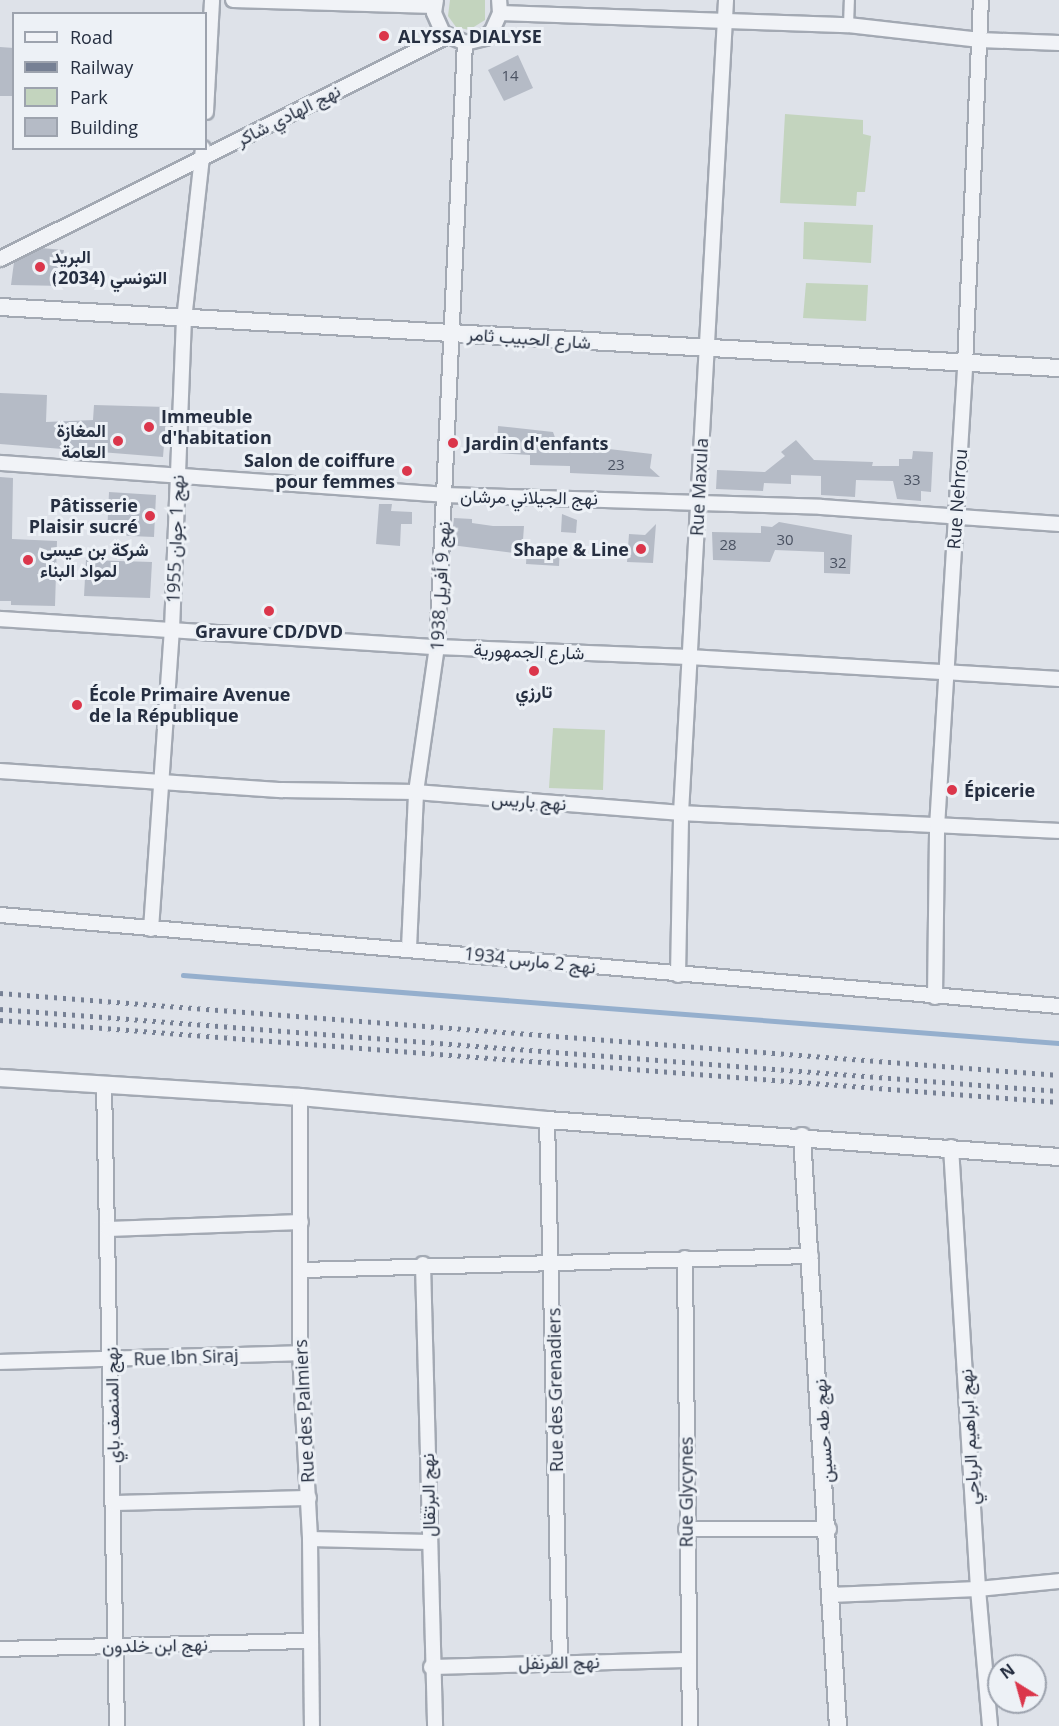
<!DOCTYPE html>
<meta charset="utf-8">
<style>
body{margin:0}
#map{position:relative;width:1059px;height:1726px;overflow:hidden;background:#dee2e9;font-family:"Open Sans",Vazirmatn,sans-serif}
div>[style]{position:absolute}
.green>*{inset:0;background:#c3d4be}
.stream>*{height:4.5px;margin:-2.25px;padding:0 2.25px;transform-origin:2.25px;border-radius:2.25px;background:#95afcd}
.building>*{inset:0;background:#b5bbc6}
.roads{filter:drop-shadow(2px 0 #a3a9b3) drop-shadow(-2px 0 #a3a9b3) drop-shadow(0 2px #a3a9b3) drop-shadow(0 -2px #a3a9b3)}
.pedestrian>*{height:9px;margin:-4.5px;padding:0 4.5px;transform-origin:4.5px;border-radius:4.5px;background:#f1f3f7}
.minor>*{height:14px;margin:-7px;padding:0 7px;transform-origin:7px;border-radius:7px;background:#f1f3f7}
.tertiary>*{height:16px;margin:-8px;padding:0 8px;transform-origin:8px;border-radius:8px;background:#f1f3f7}
.rail>*{height:4.5px;margin-top:-2.25px;transform-origin:0;background:repeating-linear-gradient(90deg,#768094 0 3px,transparent 0 9px)}
.dots>*{width:16px;height:16px;translate:-50% -50%;box-sizing:border-box;border:3px solid #edf1f6;border-radius:50%}
span{translate:-50% -50%;white-space:nowrap;text-align:center;line-height:1.15;-webkit-text-stroke:6px #edf1f6;paint-order:stroke}
.number-label{font-size:15px;color:#4a5262}
.number-label span{-webkit-text-stroke-width:0}
.poi-label{font-size:18px;color:#262f41;font-weight:700}
.left{translate:0 -50%;text-align:left}
.right{translate:-100% -50%;text-align:right}
.street-label{font-size:18px;color:#262f41}
.legend{position:absolute;left:12px;top:12px;width:195px;height:138px;box-sizing:border-box;background:#edf1f6;border:2px solid #9da3ae;margin:0;padding:8px 10px;list-style:none;font-size:18px;color:#262f41}
.legend li{display:flex;align-items:center;gap:12px;height:30px}
.legend b{width:30px;border:2px solid #9da3ae}
.north{position:absolute;left:987px;top:1654px;width:60px;height:60px;box-sizing:border-box;background:#edf1f6;border:2px solid #9da3ae;border-radius:50%;rotate:323deg;font-size:16px;font-weight:700;line-height:24px;text-align:center;color:#262f41}
.north::after{content:'';display:block;margin:auto;width:21px;height:27px;background:#db364b;clip-path:polygon(50% 0,100% 100%,50% 72%,0 100%)}
</style>
<div id="map">
<div class="green">
<i style="clip-path:polygon(450px 0,485px 0,485px 20px,469px 30px,456px 27px,448px 16px)"></i>
<i style="clip-path:polygon(785px 114px,863px 120px,863px 134px,871px 136px,865px 192px,857px 192px,856px 206px,780px 203px)"></i>
<i style="clip-path:polygon(804px 222px,873px 225px,871px 263px,803px 259px)"></i>
<i style="clip-path:polygon(806px 283px,868px 285px,866px 321px,803px 318px)"></i>
<i style="clip-path:polygon(553px 728px,605px 730px,603px 790px,549px 788px)"></i>
</div>
<div class="stream">
<i style="left:183px;top:975px;width:879px;rotate:4.44deg"></i>
</div>
<div class="building">
<i style="clip-path:polygon(0 47px,14px 48px,14px 96px,0 96px)"></i>
<i style="clip-path:polygon(518px 55px,533px 88px,504px 101px,488px 70px)"></i>
<i style="clip-path:polygon(41px 248px,64px 250px,63px 255px,68px 255px,66px 286px,11px 285px,14px 262px)"></i>
<i style="clip-path:polygon(0 393px,47px 395px,46px 422px,93px 420px,94px 405px,167px 407px,163px 457px,0 444px)"></i>
<i style="clip-path:polygon(498px 426px,553px 432px,557px 443px,652px 454px,650px 468px,660px 477px,570px 473px,570px 466px,530px 465px,530px 455px,497px 453px)"></i>
<i style="clip-path:polygon(796px 440px,814px 460px,873px 462px,872px 466px,899px 466px,899px 459px,912px 459px,913px 451px,933px 452px,931px 492px,921px 491px,921px 501px,897px 499px,893px 481px,856px 480px,855px 497px,821px 495px,821px 476px,791px 475px,791px 484px,764px 483px,763px 491px,716px 489px,717px 470px,765px 472px,785px 456px,781px 452px)"></i>
<i style="clip-path:polygon(0 477px,13px 478px,12px 539px,57px 541px,55px 606px,11px 605px,11px 601px,0 601px)"></i>
<i style="clip-path:polygon(109px 492px,156px 495px,154px 537px,107px 535px)"></i>
<i style="clip-path:polygon(379px 504px,392px 504px,391px 511px,412px 512px,412px 524px,401px 524px,400px 546px,376px 544px)"></i>
<i style="clip-path:polygon(562px 514px,577px 520px,576px 533px,561px 532px)"></i>
<i style="clip-path:polygon(454px 518px,472px 519px,472px 523px,493px 526px,524px 526px,522px 554px,451px 545px)"></i>
<i style="clip-path:polygon(779px 522px,852px 535px,850px 574px,824px 573px,824px 552px,775px 550px,770px 562px,713px 560px,712px 532px,761px 533px,761px 526px,772px 527px)"></i>
<i style="clip-path:polygon(656px 524px,653px 563px,627px 562px,629px 534px,645px 535px)"></i>
<i style="clip-path:polygon(527px 545px,560px 546px,559px 566px,526px 564px)"></i>
<i style="clip-path:polygon(86px 560px,152px 562px,150px 598px,84px 596px)"></i>
</div>
<div class="roads">
<div class="pedestrian">
<i style="left:848px;top:25px;width:25px;rotate:-88deg"></i>
</div>
<div class="minor">
<i style="left:233px;top:0;width:201px;rotate:1.7deg"></i>
<i style="left:436px;top:0;width:13px;rotate:99deg"></i>
<i style="left:434px;top:13px;width:22px;rotate:66deg"></i>
<i style="left:443px;top:33px;width:24px;rotate:24deg"></i>
<i style="left:465px;top:43px;width:21px;rotate:-14deg"></i>
<i style="left:485px;top:38px;width:10px;rotate:-45deg"></i>
<i style="left:492px;top:31px;width:20px;rotate:-66deg"></i>
<i style="left:500px;top:13px;width:13px;rotate:-94deg"></i>
<i style="left:500px;top:13px;width:348px;rotate:2deg"></i>
<i style="left:848px;top:25px;width:133px;rotate:6.5deg"></i>
<i style="left:980px;top:40px;width:79px;rotate:2.2deg"></i>
<i style="left:206px;top:112px;width:112px;rotate:-86.9deg"></i>
<i style="left:0;top:259px;width:500px;rotate:-26.5deg"></i>
<i style="left:0;top:463px;width:445px;rotate:4.1deg"></i>
<i style="left:444px;top:495px;width:377px;rotate:1.8deg"></i>
<i style="left:821px;top:507px;width:239px;rotate:4.1deg"></i>
<i style="left:0;top:619px;width:438px;rotate:3.7deg"></i>
<i style="left:437px;top:647px;width:252px;rotate:2.3deg"></i>
<i style="left:689px;top:657px;width:371px;rotate:3.4deg"></i>
<i style="left:0;top:771px;width:283px;rotate:3.9deg"></i>
<i style="left:282px;top:790px;width:134px;rotate:0.9deg"></i>
<i style="left:416px;top:792px;width:266px;rotate:4.5deg"></i>
<i style="left:681px;top:813px;width:378px;rotate:2.7deg"></i>
<i style="left:0;top:915px;width:1063px;rotate:4.91deg"></i>
<i style="left:151px;top:929px;width:300px;rotate:-86deg"></i>
<i style="left:172px;top:630px;width:310px;rotate:-87.8deg"></i>
<i style="left:184px;top:320px;width:173px;rotate:-83.7deg"></i>
<i style="left:409px;top:948px;width:156px;rotate:-87.4deg"></i>
<i style="left:416px;top:792px;width:147px;rotate:-81.8deg"></i>
<i style="left:437px;top:647px;width:605px;rotate:-87.35deg"></i>
<i style="left:678px;top:975px;width:162px;rotate:-88.9deg"></i>
<i style="left:681px;top:813px;width:814px;rotate:-86.83deg"></i>
<i style="left:935px;top:997px;width:170px;rotate:-89.3deg"></i>
<i style="left:937px;top:827px;width:463px;rotate:-86.5deg"></i>
<i style="left:965px;top:365px;width:365px;rotate:-87.5deg"></i>
<i style="left:104px;top:1084px;width:642px;rotate:88.84deg"></i>
<i style="left:300px;top:1097px;width:256px;rotate:90deg"></i>
<i style="left:300px;top:1353px;width:186px;rotate:86.9deg"></i>
<i style="left:310px;top:1539px;width:187px;rotate:89.4deg"></i>
<i style="left:547px;top:1120px;width:541px;rotate:88.62deg"></i>
<i style="left:951px;top:1147px;width:443px;rotate:86.5deg"></i>
<i style="left:978px;top:1589px;width:138px;rotate:85deg"></i>
<i style="left:108px;top:1229px;width:193px;rotate:-2.1deg"></i>
<i style="left:685px;top:1258px;width:468px;rotate:89.4deg"></i>
<i style="left:423px;top:1264px;width:462px;rotate:88.5deg"></i>
<i style="left:302px;top:1270px;width:509px;rotate:-1.58deg"></i>
<i style="left:0;top:1362px;width:300px;rotate:-1.7deg"></i>
<i style="left:113px;top:1503px;width:196px;rotate:-1.5deg"></i>
<i style="left:686px;top:1529px;width:143px"></i>
<i style="left:310px;top:1539px;width:119px;rotate:1.4deg"></i>
<i style="left:830px;top:1595px;width:148px;rotate:-2.3deg"></i>
<i style="left:978px;top:1589px;width:81px;rotate:-5.6deg"></i>
<i style="left:0;top:1649px;width:311px;rotate:-1.5deg"></i>
<i style="left:431px;top:1667px;width:256px;rotate:-1.6deg"></i>
</div>
<div class="tertiary">
<i style="left:0;top:307px;width:1061px;rotate:3.3deg"></i>
<i style="left:0;top:1078px;width:301px;rotate:3.6deg"></i>
<i style="left:300px;top:1097px;width:248px;rotate:5.3deg"></i>
<i style="left:547px;top:1120px;width:513px;rotate:4.13deg"></i>
<i style="left:802px;top:1136px;width:591px;rotate:86.51deg"></i>
</div>
</div>
<div class="rail">
<i style="left:0;top:993px;width:1062px;rotate:4.43deg"></i>
<i style="left:0;top:1009px;width:1062px;rotate:4.43deg"></i>
<i style="left:0;top:1020px;width:1062px;rotate:4.43deg"></i>
</div>
<div class="dots">
<i style="left:384px;top:36px;background:#db364b"></i>
<i style="left:40px;top:267px;background:#db364b"></i>
<i style="left:149px;top:427px;background:#db364b"></i>
<i style="left:118px;top:441px;background:#db364b"></i>
<i style="left:453px;top:443px;background:#db364b"></i>
<i style="left:407px;top:471px;background:#db364b"></i>
<i style="left:150px;top:516px;background:#db364b"></i>
<i style="left:641px;top:549px;background:#db364b"></i>
<i style="left:28px;top:560px;background:#db364b"></i>
<i style="left:269px;top:611px;background:#db364b"></i>
<i style="left:534px;top:671px;background:#db364b"></i>
<i style="left:77px;top:705px;background:#db364b"></i>
<i style="left:952px;top:790px;background:#db364b"></i>
</div>
<div class="number-label">
<span style="left:510px;top:76px">14</span>
<span style="left:616px;top:465px">23</span>
<span style="left:912px;top:480px">33</span>
<span style="left:785px;top:540px">30</span>
<span style="left:728px;top:545px">28</span>
<span style="left:838px;top:563px">32</span>
</div>
<div class="poi-label">
<span class="left" style="left:398px;top:36px">ALYSSA DIALYSE</span>
<span class="left" style="left:52px;top:267px">البريد<br>التونسي (2034)</span>
<span class="left" style="left:161px;top:427px">Immeuble<br>d'habitation</span>
<span class="right" style="left:106px;top:441px">المغازة<br>العامة</span>
<span class="left" style="left:465px;top:443px">Jardin d'enfants</span>
<span class="right" style="left:395px;top:471px">Salon de coiffure<br>pour femmes</span>
<span class="right" style="left:138px;top:516px">Pâtisserie<br>Plaisir sucré</span>
<span class="right" style="left:629px;top:549px">Shape &amp; Line</span>
<span class="left" style="left:40px;top:560px">شركة بن عيسى<br>لمواد البناء</span>
<span style="left:269px;top:631px">Gravure CD/DVD</span>
<span style="left:534px;top:691px">تارزي</span>
<span class="left" style="left:89px;top:705px">École Primaire Avenue<br>de la République</span>
<span class="left" style="left:964px;top:790px">Épicerie</span>
</div>
<div class="street-label">
<span style="left:288px;top:115px;rotate:-27deg">نهج الهادي شاكر</span>
<span style="left:529px;top:338px;rotate:4deg">شارع الحبيب ثامر</span>
<span style="left:699px;top:487px;rotate:-87deg">Rue Maxula</span>
<span style="left:529px;top:497px;rotate:1deg">نهج الجيلاني مرشان</span>
<span style="left:957px;top:499px;rotate:-86deg">Rue Nehrou</span>
<span style="left:175px;top:539px;rotate:-88deg">نهج 1 جوان 1955</span>
<span style="left:440px;top:586px;rotate:-87deg">نهج 9 أفريل 1938</span>
<span style="left:529px;top:651px;rotate:2deg">شارع الجمهورية</span>
<span style="left:529px;top:801px;rotate:4deg">نهج باريس</span>
<span style="left:530px;top:960px;rotate:6deg">نهج 2 مارس 1934</span>
<span style="left:186px;top:1357px;rotate:-2deg">Rue Ibn Siraj</span>
<span style="left:555px;top:1390px;rotate:-91deg">Rue des Grenadiers</span>
<span style="left:112px;top:1405px;rotate:-91deg">نهج المنصف باي</span>
<span style="left:304px;top:1411px;rotate:-93deg">Rue des Palmiers</span>
<span style="left:823px;top:1431px;rotate:-94deg">نهج طه حسين</span>
<span style="left:969px;top:1437px;rotate:-93deg">نهج ابراهيم الرياحي</span>
<span style="left:686px;top:1492px;rotate:-90deg">Rue Glycynes</span>
<span style="left:428px;top:1495px;rotate:-91deg">نهج البرتقال</span>
<span style="left:155px;top:1645px;rotate:-1deg">نهج ابن خلدون</span>
<span style="left:559px;top:1662px;rotate:-1deg">نهج القرنفل</span>
</div>
<ul class="legend">
<li><b style="height:8px;background:#f1f3f7"></b>Road</li>
<li><b style="height:8px;background:#768094"></b>Railway</li>
<li><b style="height:16px;background:#c3d4be"></b>Park</li>
<li><b style="height:16px;background:#b5bbc6"></b>Building</li>
</ul>
<div class="north">N</div>
</div>
